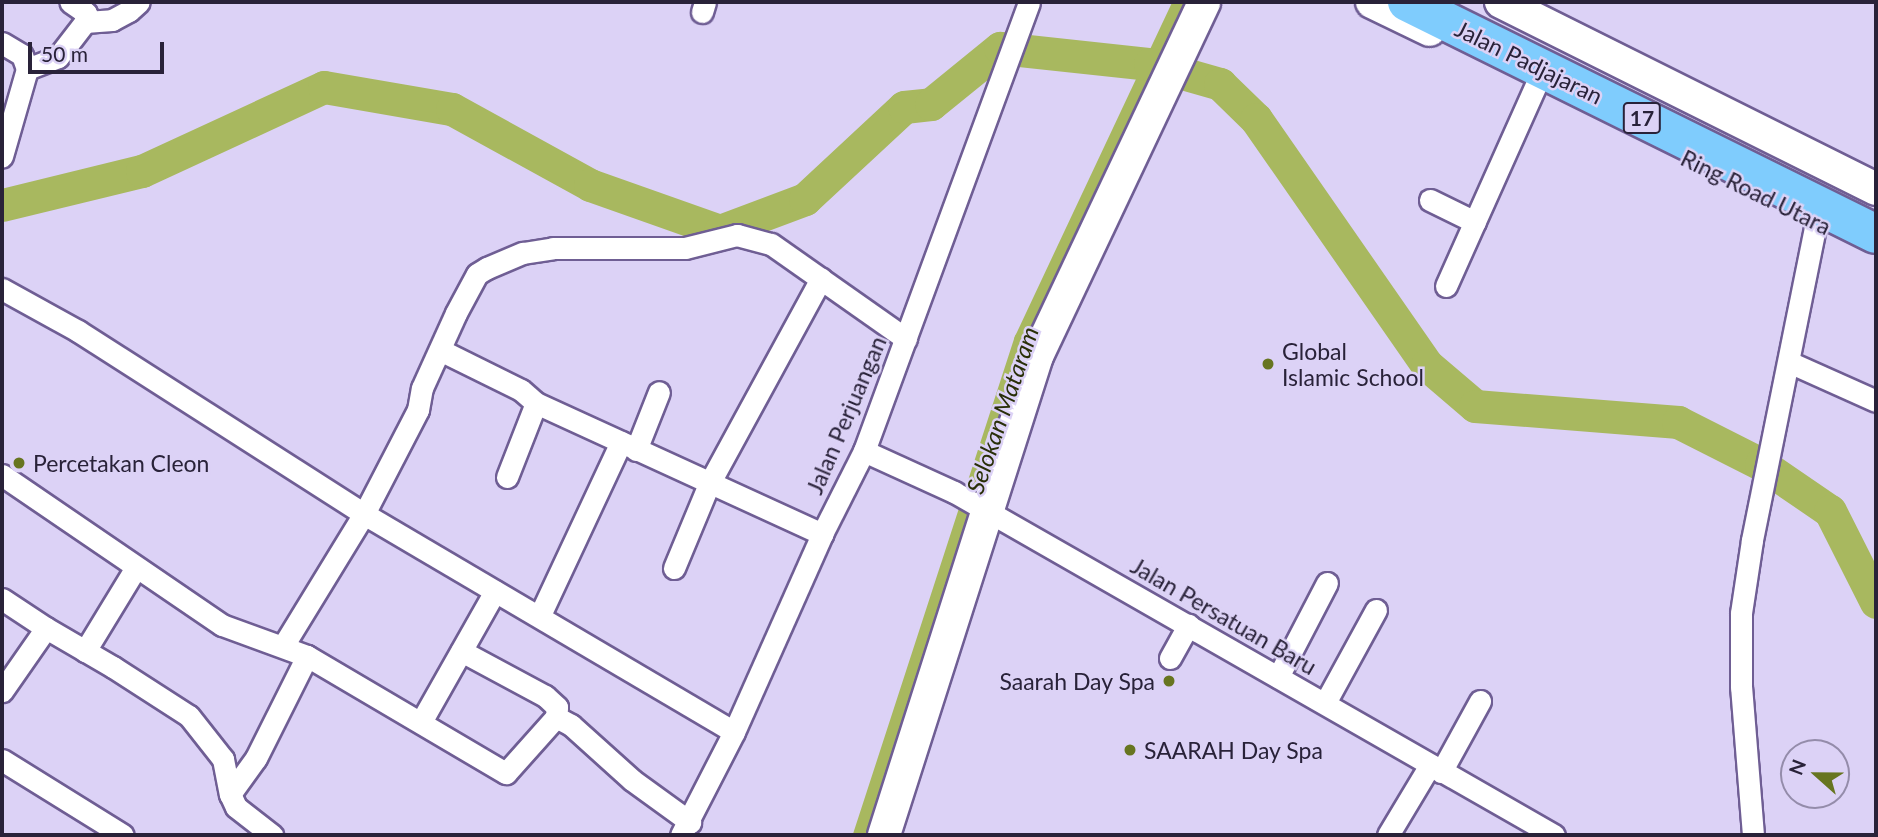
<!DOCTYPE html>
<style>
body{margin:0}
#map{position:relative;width:1878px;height:837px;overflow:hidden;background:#dcd2f6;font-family:Lato,sans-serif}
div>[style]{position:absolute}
.canal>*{height:19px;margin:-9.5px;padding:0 9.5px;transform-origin:9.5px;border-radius:9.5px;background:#a8b85f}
.river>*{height:33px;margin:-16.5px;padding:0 16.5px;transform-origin:16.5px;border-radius:16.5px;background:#a8b85f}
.roads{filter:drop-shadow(2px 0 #6f5e94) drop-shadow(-2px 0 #6f5e94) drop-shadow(0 2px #6f5e94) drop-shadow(0 -2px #6f5e94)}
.street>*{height:21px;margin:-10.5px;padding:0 10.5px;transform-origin:10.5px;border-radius:10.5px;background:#fff}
.secondary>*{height:32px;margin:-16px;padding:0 16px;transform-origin:16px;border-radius:16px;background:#fff}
.highway>*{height:38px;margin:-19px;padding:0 19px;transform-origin:19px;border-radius:19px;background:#7fccfd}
.dots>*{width:19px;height:19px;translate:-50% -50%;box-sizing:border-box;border:4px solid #dcd2f6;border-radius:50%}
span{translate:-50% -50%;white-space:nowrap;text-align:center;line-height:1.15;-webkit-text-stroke:5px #dcd2f6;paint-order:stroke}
.shield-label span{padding:2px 5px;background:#dcd2f6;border:2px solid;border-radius:5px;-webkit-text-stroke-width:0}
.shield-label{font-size:21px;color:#292239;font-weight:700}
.street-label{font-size:23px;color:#292239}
.poi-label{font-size:23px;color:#292239}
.left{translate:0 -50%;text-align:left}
.right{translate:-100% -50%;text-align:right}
.water-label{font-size:24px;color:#292f08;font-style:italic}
.frame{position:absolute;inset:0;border:4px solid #292239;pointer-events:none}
.north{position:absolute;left:1780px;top:739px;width:70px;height:70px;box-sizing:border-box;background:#dcd2f6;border:2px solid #948caa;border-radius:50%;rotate:291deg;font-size:19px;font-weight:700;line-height:28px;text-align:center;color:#292239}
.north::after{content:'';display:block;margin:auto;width:24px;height:32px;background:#677520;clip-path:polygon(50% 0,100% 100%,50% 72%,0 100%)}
.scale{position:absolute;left:28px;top:42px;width:136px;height:32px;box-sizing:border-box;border:4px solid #292239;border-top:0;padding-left:9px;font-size:21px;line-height:24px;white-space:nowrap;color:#292239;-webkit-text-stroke:5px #dcd2f6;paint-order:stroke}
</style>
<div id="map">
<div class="canal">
<i style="left:862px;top:835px;width:521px;rotate:-71.98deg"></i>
<i style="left:1023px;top:340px;width:374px;rotate:-64.8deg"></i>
</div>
<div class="river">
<i style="left:2px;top:205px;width:144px;rotate:-13.7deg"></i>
<i style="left:142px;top:171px;width:200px;rotate:-24.8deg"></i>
<i style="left:324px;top:87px;width:130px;rotate:9.8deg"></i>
<i style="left:452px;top:109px;width:158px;rotate:28.8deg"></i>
<i style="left:590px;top:185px;width:138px;rotate:19.5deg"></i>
<i style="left:720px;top:231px;width:91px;rotate:-20.6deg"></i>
<i style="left:805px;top:199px;width:135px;rotate:-42.9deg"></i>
<i style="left:904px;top:107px;width:27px;rotate:-6deg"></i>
<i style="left:931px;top:104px;width:89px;rotate:-39.1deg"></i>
<i style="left:1000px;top:48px;width:151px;rotate:6.1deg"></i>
<i style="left:1150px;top:64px;width:73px;rotate:15.9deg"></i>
<i style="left:1220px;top:84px;width:50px;rotate:44.2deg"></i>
<i style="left:1256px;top:119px;width:300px;rotate:55.2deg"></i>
<i style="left:1427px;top:365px;width:63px;rotate:40.5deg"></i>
<i style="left:1475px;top:406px;width:204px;rotate:4.5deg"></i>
<i style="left:1678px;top:422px;width:93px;rotate:26.8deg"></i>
<i style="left:1761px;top:464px;width:83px;rotate:34.3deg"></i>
<i style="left:1830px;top:511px;width:102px;rotate:63.2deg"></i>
</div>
<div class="roads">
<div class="street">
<i style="left:702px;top:12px;width:10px;rotate:-73deg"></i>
<i style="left:85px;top:22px;width:27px;rotate:-4deg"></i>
<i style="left:112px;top:20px;width:19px;rotate:-28deg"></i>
<i style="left:129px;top:11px;width:13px;rotate:-42deg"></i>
<i style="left:2px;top:43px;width:23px;rotate:31deg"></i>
<i style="left:22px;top:55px;width:15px;rotate:70deg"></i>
<i style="left:27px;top:69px;width:91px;rotate:106deg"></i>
<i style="left:27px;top:69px;width:33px;rotate:-21deg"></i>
<i style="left:58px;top:57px;width:44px;rotate:-52.4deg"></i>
<i style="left:85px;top:22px;width:9px;rotate:-84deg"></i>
<i style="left:86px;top:13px;width:19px;rotate:-145deg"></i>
<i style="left:1430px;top:200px;width:50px;rotate:26.1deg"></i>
<i style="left:1446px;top:286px;width:222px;rotate:-65.9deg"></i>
<i style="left:2px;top:289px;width:87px;rotate:28.9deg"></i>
<i style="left:78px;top:331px;width:340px;rotate:32.6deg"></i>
<i style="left:364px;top:514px;width:429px;rotate:30.5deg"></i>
<i style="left:440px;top:350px;width:90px;rotate:26.3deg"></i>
<i style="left:521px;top:390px;width:20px;rotate:41deg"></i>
<i style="left:536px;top:403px;width:315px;rotate:24.6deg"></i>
<i style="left:1789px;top:362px;width:95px;rotate:24.1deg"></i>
<i style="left:636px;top:450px;width:62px;rotate:-68.4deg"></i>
<i style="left:864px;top:451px;width:99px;rotate:24.5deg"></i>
<i style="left:954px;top:492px;width:691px;rotate:29.76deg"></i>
<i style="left:2px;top:475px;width:266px;rotate:34.3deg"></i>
<i style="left:222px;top:625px;width:90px;rotate:20deg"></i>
<i style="left:307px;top:656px;width:231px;rotate:30.5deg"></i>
<i style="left:506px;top:773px;width:75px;rotate:-48.2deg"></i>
<i style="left:556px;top:717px;width:10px;rotate:-84deg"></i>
<i style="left:557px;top:707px;width:16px;rotate:-137deg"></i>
<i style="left:545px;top:696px;width:95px;rotate:-151.8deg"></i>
<i style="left:507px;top:477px;width:79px;rotate:-68.6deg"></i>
<i style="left:674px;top:568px;width:91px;rotate:-67.4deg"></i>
<i style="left:709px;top:484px;width:234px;rotate:-61.4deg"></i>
<i style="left:2px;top:599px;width:53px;rotate:33.4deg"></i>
<i style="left:46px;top:628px;width:77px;rotate:124.9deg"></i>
<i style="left:540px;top:615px;width:191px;rotate:-64.9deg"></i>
<i style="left:46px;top:628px;width:78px;rotate:30.2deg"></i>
<i style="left:113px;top:667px;width:90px;rotate:32.8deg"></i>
<i style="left:189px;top:716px;width:55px;rotate:51.7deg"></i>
<i style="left:223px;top:759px;width:36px;rotate:79deg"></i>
<i style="left:230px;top:794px;width:14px;rotate:65deg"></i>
<i style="left:236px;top:807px;width:46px;rotate:37.9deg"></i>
<i style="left:283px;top:646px;width:155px;rotate:-58.5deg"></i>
<i style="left:364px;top:514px;width:117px;rotate:-62.6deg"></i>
<i style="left:418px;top:410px;width:22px;rotate:-80deg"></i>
<i style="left:422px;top:388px;width:82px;rotate:-65.6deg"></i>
<i style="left:456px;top:313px;width:44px;rotate:-61.7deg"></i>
<i style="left:477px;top:274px;width:12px;rotate:-31deg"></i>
<i style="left:487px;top:268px;width:39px;rotate:-23deg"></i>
<i style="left:523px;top:253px;width:30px;rotate:-9deg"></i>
<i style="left:553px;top:248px;width:132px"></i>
<i style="left:685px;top:248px;width:54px;rotate:-14deg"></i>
<i style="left:737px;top:235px;width:35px;rotate:15deg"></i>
<i style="left:771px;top:244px;width:165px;rotate:35.1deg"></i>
<i style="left:85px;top:651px;width:96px;rotate:-58.6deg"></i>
<i style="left:1170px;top:658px;width:38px;rotate:-61deg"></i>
<i style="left:1278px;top:677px;width:106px;rotate:-62.5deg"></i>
<i style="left:1325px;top:703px;width:106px;rotate:-61.3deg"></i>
<i style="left:556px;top:717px;width:17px;rotate:28deg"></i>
<i style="left:571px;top:725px;width:82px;rotate:42deg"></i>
<i style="left:632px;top:780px;width:72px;rotate:35.9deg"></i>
<i style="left:421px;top:722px;width:150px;rotate:-60.5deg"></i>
<i style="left:2px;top:760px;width:142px;rotate:31.8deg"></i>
<i style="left:1441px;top:772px;width:81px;rotate:-61.2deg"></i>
<i style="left:230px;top:794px;width:44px;rotate:-54.2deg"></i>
<i style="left:256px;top:758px;width:114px;rotate:-63.4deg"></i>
<i style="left:681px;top:835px;width:116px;rotate:-62.8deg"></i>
<i style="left:734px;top:732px;width:217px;rotate:-66deg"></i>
<i style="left:822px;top:534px;width:93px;rotate:-63.2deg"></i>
<i style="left:864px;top:451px;width:478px;rotate:-69.8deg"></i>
<i style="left:1388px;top:835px;width:82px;rotate:-59deg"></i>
<i style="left:1753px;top:835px;width:148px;rotate:-94.6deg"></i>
<i style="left:1741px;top:687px;width:74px;rotate:-90deg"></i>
<i style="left:1741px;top:613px;width:74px;rotate:-81.4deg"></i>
<i style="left:1752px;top:540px;width:324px;rotate:-78.6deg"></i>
</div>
<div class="secondary">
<i style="left:1372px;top:2px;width:64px;rotate:25.8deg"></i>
<i style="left:1501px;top:2px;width:419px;rotate:26.5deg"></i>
<i style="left:884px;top:835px;width:503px;rotate:-72.29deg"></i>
<i style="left:1037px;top:356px;width:391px;rotate:-64.7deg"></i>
</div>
<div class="highway">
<i style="left:1407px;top:2px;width:523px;rotate:26.32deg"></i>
</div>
</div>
<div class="dots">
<i style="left:1268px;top:364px;background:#677520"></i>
<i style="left:19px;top:463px;background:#677520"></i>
<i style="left:1169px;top:681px;background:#677520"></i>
<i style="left:1130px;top:750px;background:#677520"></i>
</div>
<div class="shield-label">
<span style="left:1642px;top:118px">17</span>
</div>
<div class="street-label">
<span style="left:1529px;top:62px;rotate:26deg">Jalan Padjajaran</span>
<span style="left:1756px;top:192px;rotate:26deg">Ring Road Utara</span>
<span style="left:846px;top:415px;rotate:-67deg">Jalan Perjuangan</span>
<span style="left:1224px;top:616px;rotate:30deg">Jalan Persatuan Baru</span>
</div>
<div class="poi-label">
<span class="left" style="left:1282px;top:364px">Global<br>Islamic School</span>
<span class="left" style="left:33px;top:463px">Percetakan Cleon</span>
<span class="right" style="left:1155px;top:681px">Saarah Day Spa</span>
<span class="left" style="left:1144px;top:750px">SAARAH Day Spa</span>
</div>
<div class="water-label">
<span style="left:1002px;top:410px;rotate:-71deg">Selokan Mataram</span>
</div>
<div class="frame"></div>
<div class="north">N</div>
<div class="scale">50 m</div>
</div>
